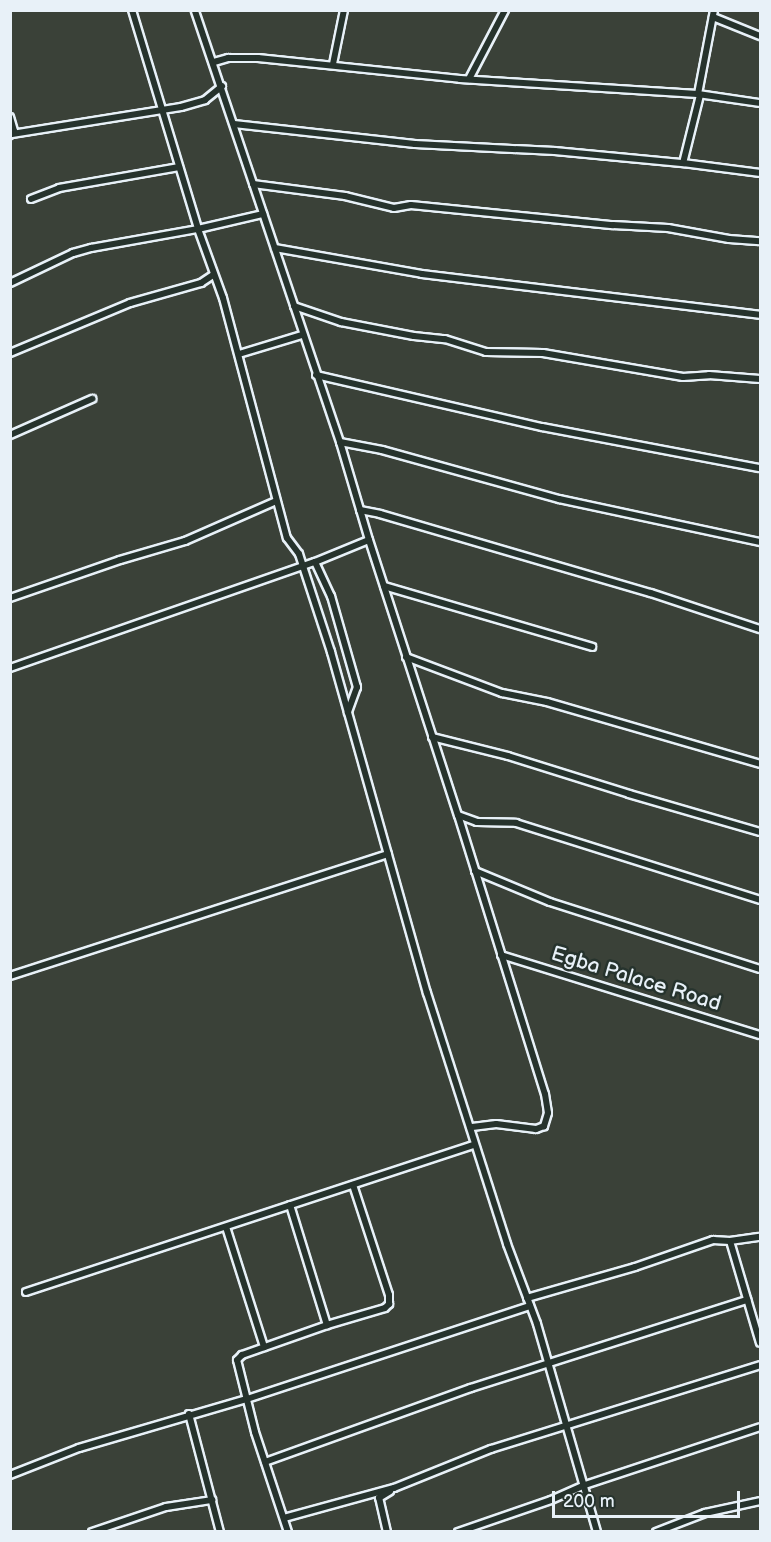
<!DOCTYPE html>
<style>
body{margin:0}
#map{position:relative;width:771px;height:1542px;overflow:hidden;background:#3a4138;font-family:"Balsamiq Sans",sans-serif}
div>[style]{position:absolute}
.roads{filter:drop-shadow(2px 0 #e8f1f8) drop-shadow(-2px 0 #e8f1f8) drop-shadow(0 2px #e8f1f8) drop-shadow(0 -2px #e8f1f8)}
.minor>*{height:6px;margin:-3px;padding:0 3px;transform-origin:3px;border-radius:3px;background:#26332d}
span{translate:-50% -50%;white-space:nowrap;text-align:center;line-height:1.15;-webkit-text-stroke:5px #26332d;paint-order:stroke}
.street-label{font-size:21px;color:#e8f1f8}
.frame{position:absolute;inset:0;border:12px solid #e8f1f8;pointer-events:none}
.scale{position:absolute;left:552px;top:1491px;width:188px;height:27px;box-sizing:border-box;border:3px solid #e8f1f8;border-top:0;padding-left:8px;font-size:18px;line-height:21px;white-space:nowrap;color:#e8f1f8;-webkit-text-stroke:4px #26332d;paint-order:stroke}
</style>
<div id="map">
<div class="roads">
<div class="minor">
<i style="left:132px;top:10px;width:229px;rotate:73.2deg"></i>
<i style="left:198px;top:229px;width:73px;rotate:70.1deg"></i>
<i style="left:223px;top:298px;width:248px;rotate:75.1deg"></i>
<i style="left:287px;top:538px;width:20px;rotate:53deg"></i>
<i style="left:299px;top:554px;width:103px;rotate:71.9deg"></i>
<i style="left:331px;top:652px;width:354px;rotate:74.3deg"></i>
<i style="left:427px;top:993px;width:263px;rotate:72.3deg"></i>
<i style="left:507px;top:1244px;width:85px;rotate:69.4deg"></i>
<i style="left:537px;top:1324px;width:216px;rotate:73.9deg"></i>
<i style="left:713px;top:17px;width:51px;rotate:22deg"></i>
<i style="left:214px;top:62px;width:15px;rotate:-16deg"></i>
<i style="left:228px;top:58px;width:30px"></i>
<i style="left:258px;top:58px;width:203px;rotate:5.9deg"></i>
<i style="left:460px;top:79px;width:238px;rotate:3.6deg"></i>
<i style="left:698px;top:94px;width:63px;rotate:8.3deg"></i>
<i style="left:333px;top:64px;width:55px;rotate:-78.5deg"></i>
<i style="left:469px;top:79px;width:78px;rotate:-62.4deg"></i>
<i style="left:698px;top:94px;width:86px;rotate:-79.2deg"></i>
<i style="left:700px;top:95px;width:70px;rotate:104deg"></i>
<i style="left:683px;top:163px;width:78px;rotate:7.4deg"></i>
<i style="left:10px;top:117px;width:15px;rotate:74deg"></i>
<i style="left:14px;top:131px;width:6px;rotate:135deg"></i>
<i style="left:234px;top:124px;width:182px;rotate:6.3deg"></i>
<i style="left:415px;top:144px;width:140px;rotate:2.9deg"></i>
<i style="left:555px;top:151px;width:129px;rotate:5.4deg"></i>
<i style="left:12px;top:134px;width:171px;rotate:-9.1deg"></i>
<i style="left:181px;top:107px;width:25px;rotate:-16deg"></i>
<i style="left:205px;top:100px;width:22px;rotate:-39deg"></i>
<i style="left:253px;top:184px;width:93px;rotate:7.4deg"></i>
<i style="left:345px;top:196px;width:50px;rotate:13.8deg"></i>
<i style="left:394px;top:208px;width:17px;rotate:-10deg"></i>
<i style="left:411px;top:205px;width:203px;rotate:5.7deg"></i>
<i style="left:613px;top:225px;width:55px;rotate:3.1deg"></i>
<i style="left:668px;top:228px;width:62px;rotate:10.2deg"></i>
<i style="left:729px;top:239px;width:31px;rotate:4deg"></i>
<i style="left:31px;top:199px;width:30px;rotate:-21deg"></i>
<i style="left:59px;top:188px;width:122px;rotate:-9.9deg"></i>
<i style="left:275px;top:248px;width:149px;rotate:10deg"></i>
<i style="left:422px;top:274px;width:340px;rotate:6.9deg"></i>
<i style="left:10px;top:283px;width:70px;rotate:-25.5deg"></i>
<i style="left:73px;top:253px;width:19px;rotate:-16deg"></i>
<i style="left:91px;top:248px;width:109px;rotate:-10.1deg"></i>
<i style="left:198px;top:229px;width:67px;rotate:-13deg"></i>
<i style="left:294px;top:306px;width:50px;rotate:18.8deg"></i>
<i style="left:341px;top:322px;width:74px;rotate:10.9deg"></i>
<i style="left:414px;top:336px;width:31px;rotate:6deg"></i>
<i style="left:445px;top:339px;width:43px;rotate:17.6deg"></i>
<i style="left:486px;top:352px;width:57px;rotate:1deg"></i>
<i style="left:543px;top:353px;width:142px;rotate:9.7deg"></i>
<i style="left:683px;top:377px;width:26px;rotate:-4deg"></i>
<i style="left:709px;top:375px;width:51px;rotate:4.5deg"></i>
<i style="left:10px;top:353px;width:130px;rotate:-22.6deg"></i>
<i style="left:130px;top:303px;width:74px;rotate:-15.7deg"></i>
<i style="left:201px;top:283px;width:14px;rotate:-34deg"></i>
<i style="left:239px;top:354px;width:66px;rotate:-16.8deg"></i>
<i style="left:316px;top:375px;width:232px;rotate:13deg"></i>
<i style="left:542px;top:427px;width:222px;rotate:10.7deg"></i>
<i style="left:10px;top:435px;width:90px;rotate:-23.7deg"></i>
<i style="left:340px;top:442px;width:43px;rotate:10.8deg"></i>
<i style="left:382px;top:450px;width:184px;rotate:15.5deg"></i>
<i style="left:559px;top:499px;width:206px;rotate:12.1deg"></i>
<i style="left:360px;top:510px;width:20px;rotate:11deg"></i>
<i style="left:380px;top:514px;width:282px;rotate:16.3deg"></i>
<i style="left:651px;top:593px;width:115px;rotate:18.3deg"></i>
<i style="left:369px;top:540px;width:289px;rotate:72.1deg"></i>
<i style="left:458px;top:815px;width:292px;rotate:72.7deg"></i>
<i style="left:545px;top:1094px;width:19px;rotate:81deg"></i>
<i style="left:548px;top:1113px;width:14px;rotate:107deg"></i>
<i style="left:544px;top:1126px;width:9px;rotate:159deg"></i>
<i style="left:536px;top:1129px;width:40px;rotate:-172.9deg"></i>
<i style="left:496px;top:1124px;width:26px;rotate:173deg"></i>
<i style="left:315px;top:562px;width:38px;rotate:65deg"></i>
<i style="left:331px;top:596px;width:95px;rotate:74.1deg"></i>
<i style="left:357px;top:687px;width:27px;rotate:110deg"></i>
<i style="left:384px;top:586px;width:217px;rotate:16.3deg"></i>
<i style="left:10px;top:598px;width:116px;rotate:-19.1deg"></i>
<i style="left:120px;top:560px;width:68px;rotate:-16.3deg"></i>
<i style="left:185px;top:541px;width:99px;rotate:-23.7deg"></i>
<i style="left:406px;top:657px;width:103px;rotate:20.6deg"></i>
<i style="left:502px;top:693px;width:46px;rotate:11.3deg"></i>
<i style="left:547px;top:702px;width:222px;rotate:16.2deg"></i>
<i style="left:10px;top:668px;width:323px;rotate:-19.2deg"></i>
<i style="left:315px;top:562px;width:58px;rotate:-22.2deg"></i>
<i style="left:369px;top:540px;width:102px;rotate:-106.5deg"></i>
<i style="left:340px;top:442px;width:456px;rotate:-108.6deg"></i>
<i style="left:432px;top:737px;width:78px;rotate:14deg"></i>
<i style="left:508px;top:756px;width:127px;rotate:17.4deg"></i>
<i style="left:629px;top:794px;width:136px;rotate:16.2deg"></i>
<i style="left:458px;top:815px;width:20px;rotate:20deg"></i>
<i style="left:477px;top:822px;width:39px;rotate:1deg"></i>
<i style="left:516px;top:823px;width:256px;rotate:17.5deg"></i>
<i style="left:475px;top:871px;width:81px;rotate:22.5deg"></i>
<i style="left:550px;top:902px;width:220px;rotate:17.7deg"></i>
<i style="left:501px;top:955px;width:271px;rotate:17.2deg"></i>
<i style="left:10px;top:976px;width:397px;rotate:-17.9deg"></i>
<i style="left:290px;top:1205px;width:126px;rotate:72.9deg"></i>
<i style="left:226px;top:1227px;width:126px;rotate:72.4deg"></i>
<i style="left:730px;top:1241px;width:106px;rotate:73.6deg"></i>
<i style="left:26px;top:1292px;width:472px;rotate:-18.2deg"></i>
<i style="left:527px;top:1298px;width:112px;rotate:-16deg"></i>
<i style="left:635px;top:1267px;width:83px;rotate:-19.1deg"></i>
<i style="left:713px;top:1240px;width:17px;rotate:3deg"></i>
<i style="left:730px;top:1241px;width:30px;rotate:-8deg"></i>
<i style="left:189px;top:1414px;width:122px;rotate:75.3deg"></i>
<i style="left:265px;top:1462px;width:219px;rotate:-19.8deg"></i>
<i style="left:471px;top:1388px;width:290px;rotate:-17.7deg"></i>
<i style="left:10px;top:1475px;width:74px;rotate:-21.4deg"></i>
<i style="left:79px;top:1448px;width:175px;rotate:-16.3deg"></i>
<i style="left:247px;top:1399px;width:298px;rotate:-18.2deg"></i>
<i style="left:284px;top:1518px;width:114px;rotate:-15.3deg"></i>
<i style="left:394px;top:1488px;width:105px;rotate:-21.9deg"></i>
<i style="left:491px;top:1449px;width:282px;rotate:-17.3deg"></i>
<i style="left:92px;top:1532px;width:78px;rotate:-18.7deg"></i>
<i style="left:166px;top:1507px;width:47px;rotate:-8.7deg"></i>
<i style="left:288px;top:1532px;width:105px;rotate:-108.3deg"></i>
<i style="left:255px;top:1432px;width:74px;rotate:-104deg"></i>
<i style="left:237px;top:1360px;width:7px;rotate:-45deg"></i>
<i style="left:242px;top:1355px;width:90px;rotate:-19.4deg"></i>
<i style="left:327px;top:1325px;width:60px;rotate:-16.3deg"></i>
<i style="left:385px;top:1308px;width:6px;rotate:-45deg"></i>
<i style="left:389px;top:1304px;width:9px;rotate:-90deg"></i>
<i style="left:389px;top:1295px;width:116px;rotate:-108.1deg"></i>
<i style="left:387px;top:1532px;width:35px;rotate:-103deg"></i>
<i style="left:379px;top:1498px;width:13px;rotate:-32deg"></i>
<i style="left:458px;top:1532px;width:98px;rotate:-19deg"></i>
<i style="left:551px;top:1500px;width:37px;rotate:-24deg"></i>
<i style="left:585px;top:1485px;width:184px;rotate:-18.3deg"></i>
<i style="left:656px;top:1532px;width:53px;rotate:-21.2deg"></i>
<i style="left:705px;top:1513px;width:56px;rotate:-12.3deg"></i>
</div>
</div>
<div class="street-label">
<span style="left:636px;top:979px;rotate:17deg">Egba Palace Road</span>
</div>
<div class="frame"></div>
<div class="scale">200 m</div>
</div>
